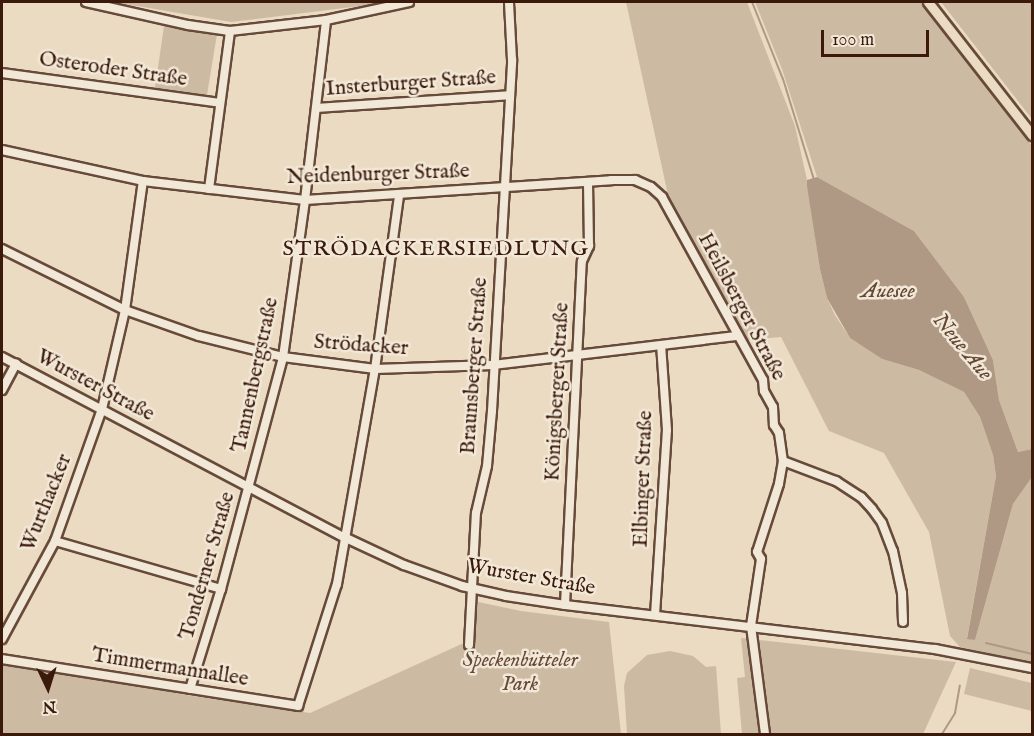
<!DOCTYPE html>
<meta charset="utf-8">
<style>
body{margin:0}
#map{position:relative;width:1034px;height:736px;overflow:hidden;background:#ebdbc2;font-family:"IM FELL English",serif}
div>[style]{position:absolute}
.green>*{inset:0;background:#cdbaa3}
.water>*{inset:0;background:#af9984}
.stream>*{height:2px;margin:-1px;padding:0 1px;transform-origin:1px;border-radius:1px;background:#af9984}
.roads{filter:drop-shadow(2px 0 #674a39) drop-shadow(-2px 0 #674a39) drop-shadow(0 2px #674a39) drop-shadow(0 -2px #674a39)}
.minor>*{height:8px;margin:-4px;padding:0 4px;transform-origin:4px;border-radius:4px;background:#f2e8d7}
.major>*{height:9px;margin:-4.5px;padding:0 4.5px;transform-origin:4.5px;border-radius:4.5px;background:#ebdbc2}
span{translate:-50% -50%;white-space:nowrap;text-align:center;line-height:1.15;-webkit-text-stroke:5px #f2e8d7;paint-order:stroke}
.street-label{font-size:21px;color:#3b190b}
.park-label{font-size:21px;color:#674939;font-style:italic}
.neighbourhood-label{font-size:22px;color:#3b190b;letter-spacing:1.5px}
.water-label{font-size:22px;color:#644635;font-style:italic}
.frame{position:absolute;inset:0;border:3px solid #3b190b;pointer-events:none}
.north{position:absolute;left:18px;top:658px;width:60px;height:60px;-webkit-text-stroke:4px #f2e8d7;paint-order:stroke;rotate:176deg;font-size:16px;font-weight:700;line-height:24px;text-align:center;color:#3b190b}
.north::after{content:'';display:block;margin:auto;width:21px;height:27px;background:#3b190b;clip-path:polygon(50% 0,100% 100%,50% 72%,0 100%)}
.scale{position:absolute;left:821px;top:30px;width:108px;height:27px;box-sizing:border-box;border:3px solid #3b190b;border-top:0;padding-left:8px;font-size:18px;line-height:21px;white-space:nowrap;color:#3b190b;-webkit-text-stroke:4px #f2e8d7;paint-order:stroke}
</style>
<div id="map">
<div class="green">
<i style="clip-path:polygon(114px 2px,392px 2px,231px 22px)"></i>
<i style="clip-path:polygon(626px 2px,747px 2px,795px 126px,807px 180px,820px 269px,827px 298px,835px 315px,850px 338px,882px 359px,919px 370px,964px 392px,980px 417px,993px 455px,996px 476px,967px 638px,975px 640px,1013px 504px,1032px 477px,1032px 664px,960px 647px,950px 636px,929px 532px,884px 453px,829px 431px,781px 337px,746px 340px,668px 195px)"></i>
<i style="clip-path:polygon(755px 2px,920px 2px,1032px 146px,1032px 449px,1018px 452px,999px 400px,993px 360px,964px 297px,914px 231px,817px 177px,782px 69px)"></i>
<i style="clip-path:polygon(941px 2px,1032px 2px,1032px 119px)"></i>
<i style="clip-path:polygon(164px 26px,217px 34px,207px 95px,155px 88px)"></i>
<i style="clip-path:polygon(469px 600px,521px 611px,609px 622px,621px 734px,2px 734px,2px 661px,186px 695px,310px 713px,466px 642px)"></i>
<i style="clip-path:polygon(741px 638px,956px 662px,923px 734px,742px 734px,737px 678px,745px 677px)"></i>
<i style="clip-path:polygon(670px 651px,693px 656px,706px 667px,716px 666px,721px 734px,627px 734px,624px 686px,627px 673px,647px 655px)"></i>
<i style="clip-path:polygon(970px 668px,1032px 683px,1032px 711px,964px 694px)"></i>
</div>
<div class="water">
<i style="clip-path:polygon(817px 177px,914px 231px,964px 297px,993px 360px,999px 400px,1018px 452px,1032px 449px,1032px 477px,1013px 504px,975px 640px,967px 639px,996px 476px,993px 455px,980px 417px,964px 392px,919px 370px,882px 359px,850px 338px,827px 298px,820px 269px,807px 186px,807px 180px)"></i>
</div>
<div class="stream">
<i style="left:752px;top:2px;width:83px;rotate:68.1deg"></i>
<i style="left:783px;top:79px;width:106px;rotate:72.9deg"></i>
<i style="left:986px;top:643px;width:47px;rotate:13.4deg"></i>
<i style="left:942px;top:734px;width:25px;rotate:-58deg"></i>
<i style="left:955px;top:713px;width:28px;rotate:-80deg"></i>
</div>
<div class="roads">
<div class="minor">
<i style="left:86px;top:2px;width:105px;rotate:12.7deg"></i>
<i style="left:188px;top:25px;width:42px;rotate:8.1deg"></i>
<i style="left:230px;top:31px;width:97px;rotate:-6.5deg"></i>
<i style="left:326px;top:20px;width:85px;rotate:-12.2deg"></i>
<i style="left:2px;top:73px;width:220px;rotate:7.8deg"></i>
<i style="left:316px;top:108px;width:194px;rotate:-3.8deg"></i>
<i style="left:2px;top:150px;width:144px;rotate:12.4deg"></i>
<i style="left:143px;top:181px;width:163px;rotate:6.7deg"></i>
<i style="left:305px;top:200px;width:307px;rotate:-3.7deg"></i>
<i style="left:611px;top:180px;width:24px"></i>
<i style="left:635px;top:180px;width:17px;rotate:24deg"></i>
<i style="left:651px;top:187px;width:15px;rotate:42deg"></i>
<i style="left:662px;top:197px;width:209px;rotate:61.1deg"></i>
<i style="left:763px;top:380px;width:11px;rotate:85deg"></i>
<i style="left:764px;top:391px;width:18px;rotate:61deg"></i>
<i style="left:773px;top:407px;width:18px;rotate:87deg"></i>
<i style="left:774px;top:425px;width:9px;rotate:58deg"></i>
<i style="left:779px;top:433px;width:28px;rotate:82deg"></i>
<i style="left:783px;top:461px;width:23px;rotate:100deg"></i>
<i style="left:779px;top:484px;width:71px;rotate:107.9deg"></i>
<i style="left:757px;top:552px;width:8px;rotate:60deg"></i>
<i style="left:761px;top:559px;width:68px;rotate:98.5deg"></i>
<i style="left:751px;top:626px;width:109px;rotate:82.6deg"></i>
<i style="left:209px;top:189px;width:159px;rotate:-82.4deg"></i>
<i style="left:2px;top:249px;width:137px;rotate:26.4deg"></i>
<i style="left:125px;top:310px;width:78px;rotate:19.4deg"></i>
<i style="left:199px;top:336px;width:87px;rotate:14deg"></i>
<i style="left:283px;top:357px;width:93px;rotate:7.4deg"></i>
<i style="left:375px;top:369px;width:118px;rotate:-1.9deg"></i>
<i style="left:493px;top:365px;width:247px;rotate:-6.8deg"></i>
<i style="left:2px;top:357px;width:389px;rotate:27.8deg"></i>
<i style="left:346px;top:538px;width:64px;rotate:25deg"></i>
<i style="left:404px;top:565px;width:62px;rotate:19.9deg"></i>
<i style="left:462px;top:586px;width:45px;rotate:12.8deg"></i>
<i style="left:506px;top:596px;width:60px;rotate:8.7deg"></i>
<i style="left:565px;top:605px;width:373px;rotate:6.8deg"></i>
<i style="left:935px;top:649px;width:99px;rotate:11.1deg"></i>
<i style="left:2px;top:390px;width:30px;rotate:-62deg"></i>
<i style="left:783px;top:461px;width:57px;rotate:20.7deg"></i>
<i style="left:836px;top:481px;width:30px;rotate:33deg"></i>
<i style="left:861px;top:497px;width:16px;rotate:47deg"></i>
<i style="left:872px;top:509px;width:17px;rotate:54deg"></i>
<i style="left:882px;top:523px;width:30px;rotate:69deg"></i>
<i style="left:893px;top:551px;width:43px;rotate:77.9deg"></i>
<i style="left:902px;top:593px;width:29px;rotate:88deg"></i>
<i style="left:55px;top:541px;width:173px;rotate:16.1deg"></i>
<i style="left:565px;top:605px;width:344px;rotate:-87.2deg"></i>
<i style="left:582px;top:261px;width:17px;rotate:-65deg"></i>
<i style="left:589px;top:246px;width:64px;rotate:-90.9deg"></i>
<i style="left:655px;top:615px;width:185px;rotate:-86.3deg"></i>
<i style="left:667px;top:430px;width:85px;rotate:-94deg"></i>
<i style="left:2px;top:639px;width:111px;rotate:-61.6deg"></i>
<i style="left:55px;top:541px;width:140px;rotate:-70.4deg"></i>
<i style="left:102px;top:409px;width:102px;rotate:-76.9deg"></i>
<i style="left:125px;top:310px;width:130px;rotate:-82.1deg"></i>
<i style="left:469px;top:645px;width:132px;rotate:-87deg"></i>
<i style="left:476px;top:513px;width:48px;rotate:-76.8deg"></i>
<i style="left:487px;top:466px;width:55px;rotate:-84.8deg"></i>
<i style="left:492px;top:411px;width:352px;rotate:-86.7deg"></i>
<i style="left:512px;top:60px;width:58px;rotate:-93deg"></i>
<i style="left:2px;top:659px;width:300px;rotate:9deg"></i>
<i style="left:298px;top:706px;width:128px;rotate:-72.3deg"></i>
<i style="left:337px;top:584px;width:218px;rotate:-80deg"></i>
<i style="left:375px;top:369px;width:176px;rotate:-82.1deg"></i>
<i style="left:190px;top:689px;width:105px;rotate:-72.8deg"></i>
<i style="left:221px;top:589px;width:240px;rotate:-75deg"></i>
<i style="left:283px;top:357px;width:159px;rotate:-82deg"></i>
<i style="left:305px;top:200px;width:181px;rotate:-83.3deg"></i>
</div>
<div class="major">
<i style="left:928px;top:2px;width:169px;rotate:52deg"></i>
</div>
</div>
<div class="street-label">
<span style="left:113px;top:70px;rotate:8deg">Osteroder Straße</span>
<span style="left:411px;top:84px;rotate:-4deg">Insterburger Straße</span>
<span style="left:378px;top:175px;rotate:-2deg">Neidenburger Straße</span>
<span style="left:741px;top:307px;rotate:62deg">Heilsberger Straße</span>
<span style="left:361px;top:346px;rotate:4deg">Strödacker</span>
<span style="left:475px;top:366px;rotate:-86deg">Braunsberger Straße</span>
<span style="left:256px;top:375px;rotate:-78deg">Tannenbergstraße</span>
<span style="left:95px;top:386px;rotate:28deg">Wurster Straße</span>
<span style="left:558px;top:392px;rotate:-87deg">Königsberger Straße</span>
<span style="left:644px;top:479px;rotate:-88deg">Elbinger Straße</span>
<span style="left:47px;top:503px;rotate:-68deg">Wurthacker</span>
<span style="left:208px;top:566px;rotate:-74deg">Tonderner Straße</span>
<span style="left:531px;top:578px;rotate:10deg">Wurster Straße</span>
<span style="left:170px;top:668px;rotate:9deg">Timmermannallee</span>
</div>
<div class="park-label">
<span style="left:520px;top:673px">Speckenbütteler<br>Park</span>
</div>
<div class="neighbourhood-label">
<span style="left:436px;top:250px">STRÖDACKERSIEDLUNG</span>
</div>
<div class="water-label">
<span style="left:888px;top:292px">Auesee</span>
<span style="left:962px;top:347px;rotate:50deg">Neue Aue</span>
</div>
<div class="frame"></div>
<div class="north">N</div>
<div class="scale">100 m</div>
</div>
